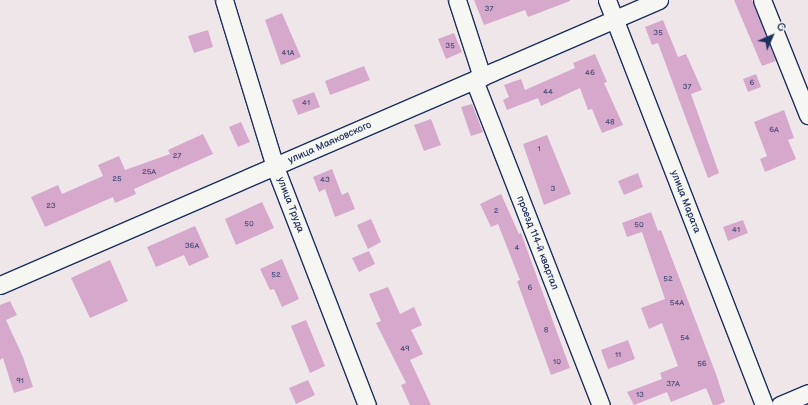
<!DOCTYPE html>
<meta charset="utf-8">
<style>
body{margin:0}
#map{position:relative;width:808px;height:405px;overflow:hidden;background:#efe6ea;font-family:"Balsamiq Sans",sans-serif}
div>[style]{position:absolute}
.building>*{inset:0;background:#d5a8cc}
.roads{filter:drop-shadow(1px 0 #1b2f5e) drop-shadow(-1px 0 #1b2f5e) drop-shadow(0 1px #1b2f5e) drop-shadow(0 -1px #1b2f5e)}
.minor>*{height:17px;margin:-8.5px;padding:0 8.5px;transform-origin:8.5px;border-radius:8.5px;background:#f6f6f2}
span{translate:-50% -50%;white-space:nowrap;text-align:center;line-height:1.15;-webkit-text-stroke:4px #f6f6f2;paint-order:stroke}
.number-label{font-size:8px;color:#4a4d7a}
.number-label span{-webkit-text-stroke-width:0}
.street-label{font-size:10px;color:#1b2f5e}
.north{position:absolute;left:752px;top:16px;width:40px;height:40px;-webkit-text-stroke:3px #f6f6f2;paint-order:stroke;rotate:45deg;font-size:11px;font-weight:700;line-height:16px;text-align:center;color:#1b2f5e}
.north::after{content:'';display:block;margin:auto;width:14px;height:18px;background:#1b2f5e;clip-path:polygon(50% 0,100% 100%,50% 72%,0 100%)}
</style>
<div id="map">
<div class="building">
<i style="clip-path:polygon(474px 0,570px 0,570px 1px,528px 17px,525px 10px,484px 25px)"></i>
<i style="clip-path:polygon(734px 0,752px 0,776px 61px,762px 66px)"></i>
<i style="clip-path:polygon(282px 13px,301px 57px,281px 65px,265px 20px)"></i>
<i style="clip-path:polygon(663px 20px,678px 57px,686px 54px,702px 90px,691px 94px,719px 173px,708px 178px,658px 43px,652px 45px,645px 27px)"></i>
<i style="clip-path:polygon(208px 30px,213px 47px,194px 53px,188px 36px)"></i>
<i style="clip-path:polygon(454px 33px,462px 52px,446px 59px,438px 39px)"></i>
<i style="clip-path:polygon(595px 54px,607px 82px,604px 83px,623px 125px,602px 133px,592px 109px,588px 110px,580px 88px,541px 106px,538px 98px,507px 110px,503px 100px,509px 97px,504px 85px,521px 79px,525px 90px,575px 68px,573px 63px)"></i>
<i style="clip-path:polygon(364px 66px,370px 80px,330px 95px,325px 81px)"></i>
<i style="clip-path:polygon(756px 74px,761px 87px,748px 92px,743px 79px)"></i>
<i style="clip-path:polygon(314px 92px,320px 107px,298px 115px,292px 100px)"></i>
<i style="clip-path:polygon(472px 104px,483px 132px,471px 136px,461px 107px)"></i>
<i style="clip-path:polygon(784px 110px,794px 138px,788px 140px,796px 159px,765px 172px,760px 159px,767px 156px,754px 122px)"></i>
<i style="clip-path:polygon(431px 119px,441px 145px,424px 151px,414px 125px)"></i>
<i style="clip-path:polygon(241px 122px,250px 142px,238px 147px,229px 127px)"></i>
<i style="clip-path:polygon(203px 134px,213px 154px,134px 189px,136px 194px,115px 203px,113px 197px,45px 227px,31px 197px,58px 185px,62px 194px,103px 176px,98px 165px,119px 156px,125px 170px,170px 154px,168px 150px)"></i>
<i style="clip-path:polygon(547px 135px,571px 194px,544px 205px,523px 144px)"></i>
<i style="clip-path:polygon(332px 169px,342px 195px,348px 192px,355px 209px,335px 217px,325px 189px,319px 192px,313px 177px)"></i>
<i style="clip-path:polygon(638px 173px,643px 187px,624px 195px,618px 181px)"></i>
<i style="clip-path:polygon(501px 194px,519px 234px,521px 233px,570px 368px,551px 375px,517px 281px,520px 280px,498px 224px,491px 227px,480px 204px)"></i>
<i style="clip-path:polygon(262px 202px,274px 228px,236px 245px,225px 219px)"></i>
<i style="clip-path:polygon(651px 212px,658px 231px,661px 230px,716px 374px,725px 402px,717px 405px,713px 405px,706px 388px,671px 402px,667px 392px,634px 405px,627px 392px,662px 379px,660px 373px,678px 366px,662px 323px,649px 329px,641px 308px,665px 299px,642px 232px,627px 237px,622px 223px)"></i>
<i style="clip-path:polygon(371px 219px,381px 242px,368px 249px,357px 225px)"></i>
<i style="clip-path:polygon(743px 220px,748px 233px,728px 241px,723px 227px)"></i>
<i style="clip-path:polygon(195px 226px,209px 257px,189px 266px,184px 255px,156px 267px,147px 247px)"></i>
<i style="clip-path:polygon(369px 251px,375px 264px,359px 272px,352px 258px)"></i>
<i style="clip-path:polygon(282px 259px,299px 299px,282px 307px,274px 289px,270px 290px,260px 269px)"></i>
<i style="clip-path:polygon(110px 260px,128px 301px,90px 318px,71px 278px)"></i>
<i style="clip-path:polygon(388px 287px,400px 314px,414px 307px,422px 325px,411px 330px,423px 354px,410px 360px,431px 405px,410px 405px,401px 385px,406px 383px,376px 323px,381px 321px,369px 294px)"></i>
<i style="clip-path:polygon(10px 301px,17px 315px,6px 320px,23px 357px,33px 387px,14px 393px,3px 358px,0 360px,0 305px)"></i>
<i style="clip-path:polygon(306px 320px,325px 366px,310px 373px,291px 326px)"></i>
<i style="clip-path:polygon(628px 340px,635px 359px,608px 369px,601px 350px)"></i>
<i style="clip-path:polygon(308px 380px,315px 395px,296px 404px,289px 388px)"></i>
</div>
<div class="roads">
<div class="minor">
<i style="left:224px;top:0;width:175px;rotate:73deg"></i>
<i style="left:275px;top:167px;width:255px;rotate:68.9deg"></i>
<i style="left:457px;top:0;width:81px;rotate:72deg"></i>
<i style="left:607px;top:0;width:434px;rotate:68.8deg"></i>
<i style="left:762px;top:0;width:124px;rotate:68.2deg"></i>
<i style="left:474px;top:80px;width:349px;rotate:68.7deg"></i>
<i style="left:0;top:285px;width:718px;rotate:-23.39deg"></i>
<i style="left:780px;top:405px;width:30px;rotate:-23deg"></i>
</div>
</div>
<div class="number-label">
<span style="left:489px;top:9px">37</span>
<span style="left:658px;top:33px">35</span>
<span style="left:450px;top:46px">35</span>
<span style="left:288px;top:53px">41А</span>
<span style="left:590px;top:73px">46</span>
<span style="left:752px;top:83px">6</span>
<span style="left:687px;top:87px">37</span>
<span style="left:548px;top:92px">44</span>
<span style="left:306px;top:103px">41</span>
<span style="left:610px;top:122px">48</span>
<span style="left:774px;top:130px">6А</span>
<span style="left:539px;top:149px">1</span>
<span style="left:177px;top:156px">27</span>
<span style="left:149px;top:172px">25А</span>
<span style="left:117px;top:179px">25</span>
<span style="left:325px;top:180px">43</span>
<span style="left:553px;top:189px">3</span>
<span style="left:51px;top:206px">23</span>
<span style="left:496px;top:211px">2</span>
<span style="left:249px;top:224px">50</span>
<span style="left:639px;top:225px">50</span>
<span style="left:736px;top:230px">41</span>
<span style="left:192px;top:246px">36А</span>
<span style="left:517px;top:248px">4</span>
<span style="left:276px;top:275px">52</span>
<span style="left:668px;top:279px">52</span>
<span style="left:530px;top:288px">6</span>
<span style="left:677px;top:303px">54А</span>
<span style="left:546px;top:330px">8</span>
<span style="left:685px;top:338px">54</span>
<span style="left:405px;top:349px">49</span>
<span style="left:618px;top:355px">11</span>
<span style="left:557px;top:362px">10</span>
<span style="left:702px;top:364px">56</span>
<span style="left:20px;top:381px">91</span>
<span style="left:673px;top:384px">37А</span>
<span style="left:640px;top:395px">13</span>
</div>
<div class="street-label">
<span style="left:330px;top:143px;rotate:-24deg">улица Маяковского</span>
<span style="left:685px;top:202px;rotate:69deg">улица Марата</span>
<span style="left:290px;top:205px;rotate:69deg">улица Труда</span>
<span style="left:537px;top:243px;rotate:69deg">проезд 114-й квартал</span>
</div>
<div class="north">С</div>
</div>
